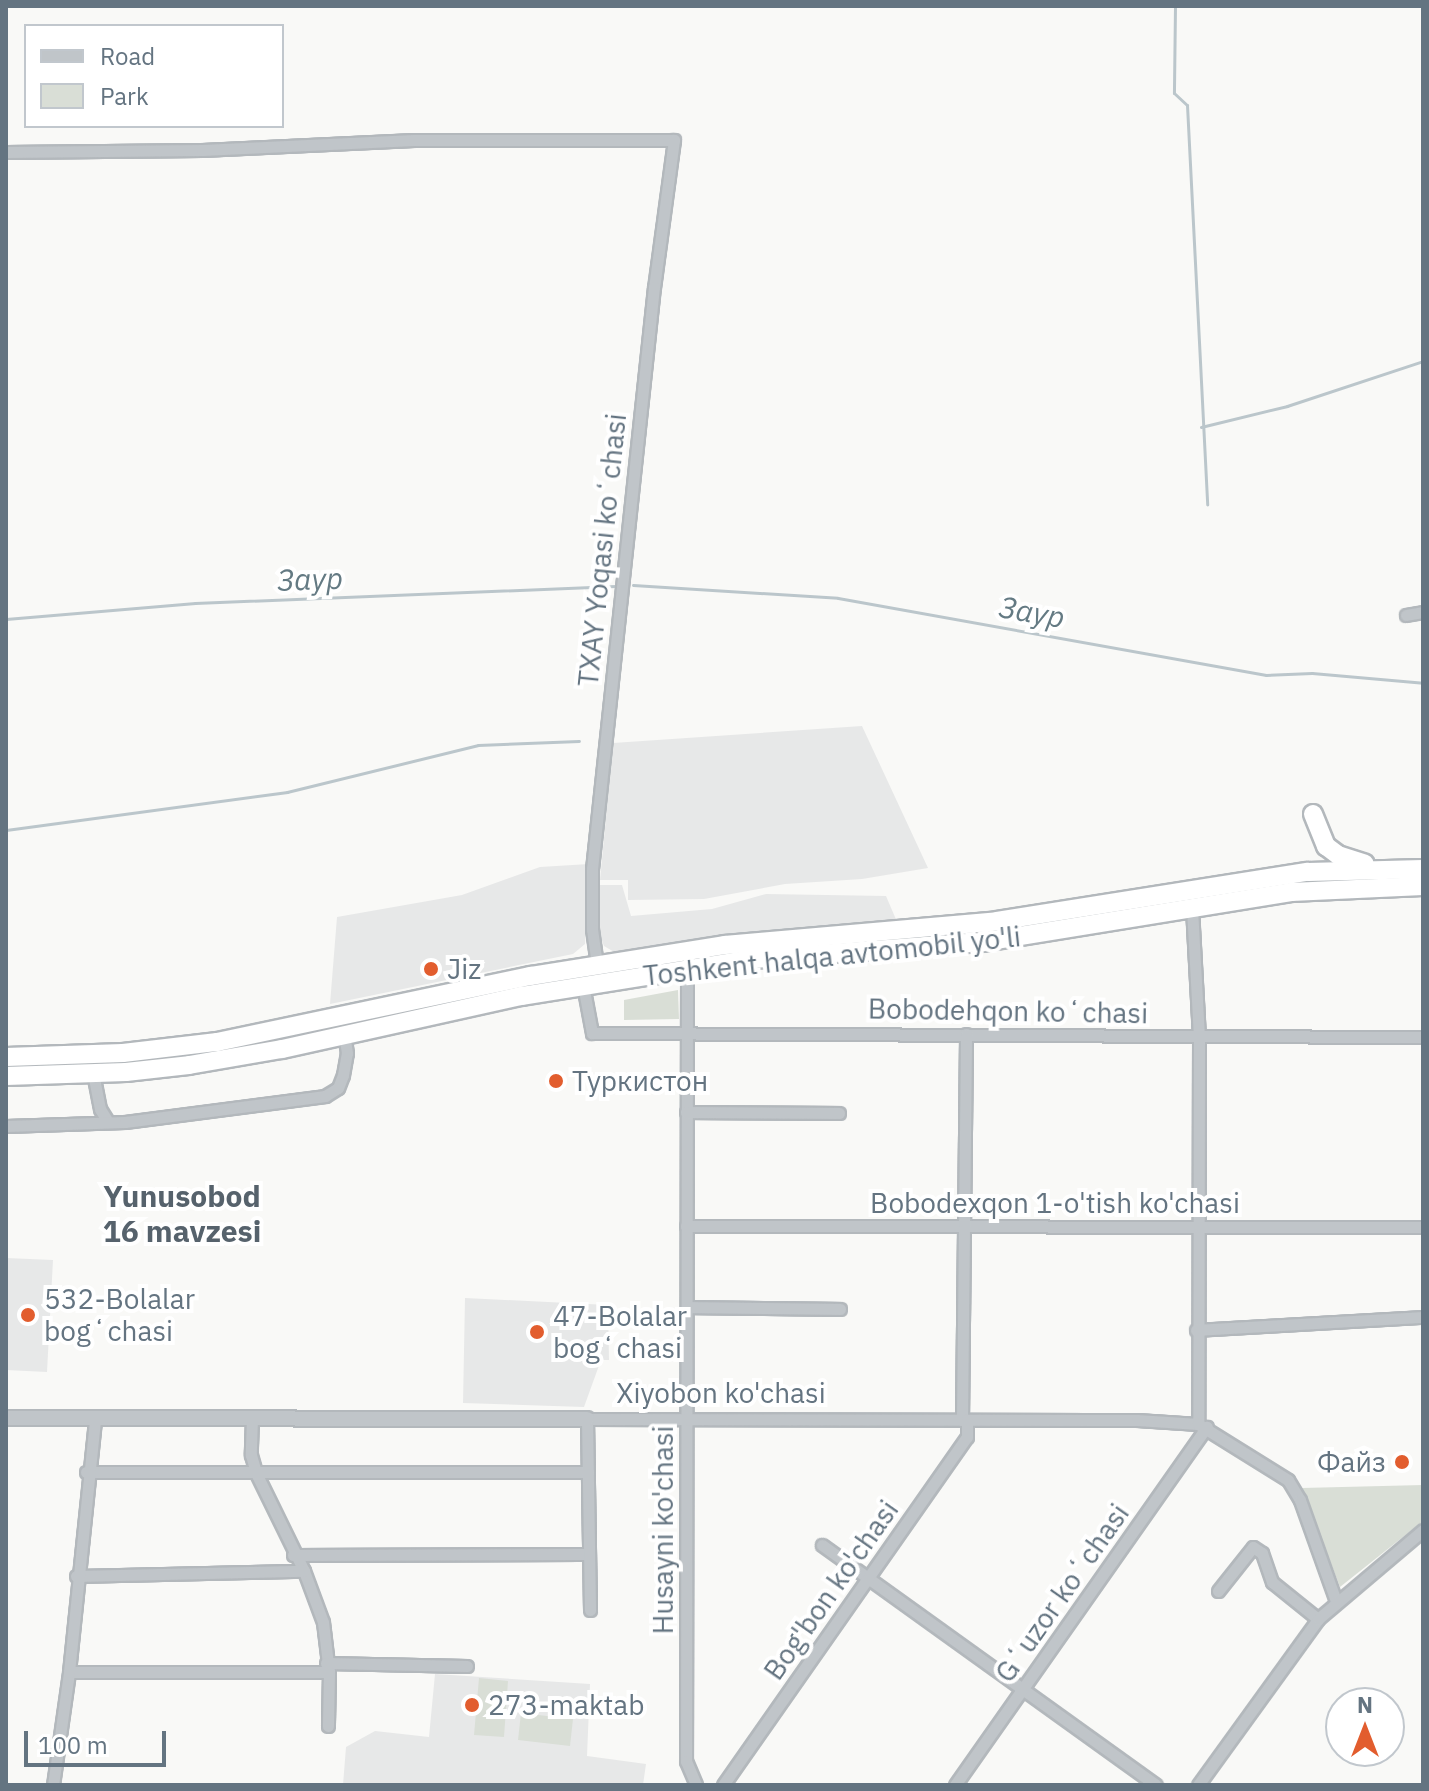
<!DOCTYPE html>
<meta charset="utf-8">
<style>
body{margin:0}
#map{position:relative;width:1429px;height:1791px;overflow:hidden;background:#f9f9f7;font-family:"IBM Plex Sans",sans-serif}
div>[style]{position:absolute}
.built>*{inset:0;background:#e7e8e8}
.green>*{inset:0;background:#d9ded6}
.stream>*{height:3px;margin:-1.5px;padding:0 1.5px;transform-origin:1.5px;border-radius:1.5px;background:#bbc6cb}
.roads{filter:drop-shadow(2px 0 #b3b8bc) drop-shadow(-2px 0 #b3b8bc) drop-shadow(0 2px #b3b8bc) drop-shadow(0 -2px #b3b8bc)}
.minor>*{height:11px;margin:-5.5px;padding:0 5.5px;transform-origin:5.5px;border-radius:5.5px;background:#c0c5c9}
.tertiary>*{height:14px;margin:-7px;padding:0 7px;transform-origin:7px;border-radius:7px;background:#c0c5c9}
.trunk>*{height:18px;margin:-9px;padding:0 9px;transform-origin:9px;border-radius:9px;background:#fff}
.dots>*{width:22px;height:22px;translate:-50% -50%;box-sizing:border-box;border:4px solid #fff;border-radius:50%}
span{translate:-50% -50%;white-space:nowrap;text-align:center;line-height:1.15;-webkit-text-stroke:8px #fff;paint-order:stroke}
.street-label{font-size:28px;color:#647481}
.poi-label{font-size:28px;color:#647481}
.left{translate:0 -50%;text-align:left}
.right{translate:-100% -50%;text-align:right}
.water-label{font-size:30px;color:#647a83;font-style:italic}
.neighbourhood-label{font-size:30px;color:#56626c;font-weight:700}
.frame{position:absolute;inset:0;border:8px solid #647481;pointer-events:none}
.legend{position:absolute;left:24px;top:24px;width:260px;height:104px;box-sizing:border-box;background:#fff;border:2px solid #c1c7cd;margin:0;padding:10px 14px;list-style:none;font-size:24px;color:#647481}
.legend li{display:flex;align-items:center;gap:16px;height:40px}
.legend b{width:40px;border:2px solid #c1c7cd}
.north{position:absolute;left:1325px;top:1687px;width:80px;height:80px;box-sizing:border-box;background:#fff;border:2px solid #c1c7cd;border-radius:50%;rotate:0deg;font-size:22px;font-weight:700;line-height:32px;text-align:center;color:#647481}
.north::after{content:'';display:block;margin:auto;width:28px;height:36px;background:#e25d2e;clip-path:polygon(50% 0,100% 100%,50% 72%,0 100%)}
.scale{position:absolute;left:24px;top:1731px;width:142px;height:36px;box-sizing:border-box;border:4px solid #647481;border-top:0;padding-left:10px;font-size:24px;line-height:28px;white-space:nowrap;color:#647481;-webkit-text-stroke:6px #fff;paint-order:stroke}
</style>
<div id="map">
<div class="built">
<i style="clip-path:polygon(862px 726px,928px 868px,862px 879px,785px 884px,704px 899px,628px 900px,628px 880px,600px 880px,613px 743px)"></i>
<i style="clip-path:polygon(589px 864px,585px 944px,573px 954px,330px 1004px,337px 917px,462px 895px,540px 867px)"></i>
<i style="clip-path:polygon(598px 885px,622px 885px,631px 916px,712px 909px,766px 894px,886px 896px,898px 924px,697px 940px,616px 953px,604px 946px,599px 933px)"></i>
<i style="clip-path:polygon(6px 1258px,53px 1260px,47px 1372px,6px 1370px)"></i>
<i style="clip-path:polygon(465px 1298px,608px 1305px,609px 1360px,601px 1360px,584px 1407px,463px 1403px)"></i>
<i style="clip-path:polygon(435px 1674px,590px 1684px,587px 1756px,646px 1764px,643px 1785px,343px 1785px,346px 1747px,375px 1731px,429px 1737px)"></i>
</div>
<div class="green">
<i style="clip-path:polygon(678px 990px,679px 1019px,624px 1020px,624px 1000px)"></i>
<i style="clip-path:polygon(1423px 1485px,1423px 1521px,1340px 1587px,1302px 1488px)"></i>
<i style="clip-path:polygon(479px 1678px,508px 1681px,504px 1737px,474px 1735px)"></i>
<i style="clip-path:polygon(521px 1713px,573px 1719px,570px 1746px,518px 1740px)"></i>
</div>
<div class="stream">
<i style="left:1175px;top:6px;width:87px;rotate:90.7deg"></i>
<i style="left:1174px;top:93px;width:18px;rotate:43deg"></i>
<i style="left:1187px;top:105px;width:400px;rotate:87.1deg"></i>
<i style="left:1201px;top:427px;width:89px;rotate:-13.7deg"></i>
<i style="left:1287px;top:406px;width:143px;rotate:-18.3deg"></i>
<i style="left:633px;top:585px;width:205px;rotate:3.6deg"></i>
<i style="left:838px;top:598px;width:435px;rotate:10.2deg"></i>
<i style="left:1266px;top:675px;width:46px;rotate:-2.5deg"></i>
<i style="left:1312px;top:673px;width:111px;rotate:5.1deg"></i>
<i style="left:6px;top:619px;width:190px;rotate:-4.8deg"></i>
<i style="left:195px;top:603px;width:421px;rotate:-2.3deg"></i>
<i style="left:6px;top:830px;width:284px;rotate:-7.7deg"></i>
<i style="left:287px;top:792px;width:197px;rotate:-13.8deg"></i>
<i style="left:478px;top:745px;width:101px;rotate:-2.3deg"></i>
</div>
<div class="roads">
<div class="minor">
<i style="left:6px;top:152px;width:196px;rotate:-0.6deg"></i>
<i style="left:202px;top:150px;width:212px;rotate:-2.7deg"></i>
<i style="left:414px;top:140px;width:260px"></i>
<i style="left:674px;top:140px;width:148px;rotate:97.7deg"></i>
<i style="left:654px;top:287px;width:585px;rotate:96.08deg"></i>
<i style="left:592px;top:869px;width:60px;rotate:90deg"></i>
<i style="left:592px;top:929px;width:35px;rotate:82deg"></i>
<i style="left:1406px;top:615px;width:17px;rotate:-10deg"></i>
<i style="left:1192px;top:908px;width:130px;rotate:86.9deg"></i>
<i style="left:1199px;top:1038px;width:386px;rotate:90.1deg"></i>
<i style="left:687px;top:969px;width:792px;rotate:90.07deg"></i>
<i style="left:686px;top:1761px;width:26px;rotate:67deg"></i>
<i style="left:583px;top:985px;width:49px;rotate:79.4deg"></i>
<i style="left:592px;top:1033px;width:831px;rotate:0.28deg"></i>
<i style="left:93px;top:1073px;width:37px;rotate:79deg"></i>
<i style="left:100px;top:1109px;width:15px;rotate:58deg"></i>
<i style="left:686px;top:1112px;width:153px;rotate:0.4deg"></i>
<i style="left:6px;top:1126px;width:119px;rotate:-1.9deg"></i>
<i style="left:125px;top:1122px;width:202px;rotate:-7.4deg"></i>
<i style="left:325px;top:1096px;width:15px;rotate:-32deg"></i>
<i style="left:338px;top:1088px;width:14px;rotate:-69deg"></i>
<i style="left:343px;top:1075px;width:22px;rotate:-80deg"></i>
<i style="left:347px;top:1053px;width:18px;rotate:-99deg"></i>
<i style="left:686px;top:1226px;width:737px;rotate:0.08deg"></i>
<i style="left:687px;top:1307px;width:153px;rotate:0.7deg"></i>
<i style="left:1196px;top:1330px;width:227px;rotate:-3.3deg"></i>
<i style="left:252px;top:1418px;width:37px;rotate:92deg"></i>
<i style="left:251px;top:1455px;width:19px;rotate:74deg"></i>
<i style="left:256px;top:1473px;width:109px;rotate:63.9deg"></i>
<i style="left:304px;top:1571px;width:54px;rotate:69.6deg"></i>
<i style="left:323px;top:1622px;width:50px;rotate:83.2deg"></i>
<i style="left:329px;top:1672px;width:54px;rotate:91.1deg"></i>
<i style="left:962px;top:1420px;width:386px;rotate:-89.4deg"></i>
<i style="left:86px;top:1472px;width:502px"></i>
<i style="left:822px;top:1545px;width:411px;rotate:35.7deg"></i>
<i style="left:293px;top:1555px;width:296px;rotate:-0.2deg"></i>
<i style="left:76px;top:1576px;width:228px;rotate:-1.3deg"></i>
<i style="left:1218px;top:1591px;width:56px;rotate:-51.5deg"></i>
<i style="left:1253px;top:1547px;width:11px;rotate:34deg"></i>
<i style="left:1262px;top:1553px;width:31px;rotate:71deg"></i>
<i style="left:1272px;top:1582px;width:59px;rotate:38.8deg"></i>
<i style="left:590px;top:1610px;width:191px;rotate:-90.9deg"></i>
<i style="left:587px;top:1419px;width:550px;rotate:0.1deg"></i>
<i style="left:1137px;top:1420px;width:61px;rotate:3.8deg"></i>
<i style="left:1198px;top:1424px;width:106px;rotate:31.9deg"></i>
<i style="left:1288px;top:1480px;width:23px;rotate:59deg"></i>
<i style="left:1300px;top:1500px;width:107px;rotate:70.4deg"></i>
<i style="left:326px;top:1663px;width:141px;rotate:1.2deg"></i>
<i style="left:69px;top:1672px;width:260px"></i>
<i style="left:53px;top:1785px;width:114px;rotate:-81.9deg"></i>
<i style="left:69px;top:1672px;width:254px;rotate:-84.1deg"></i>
<i style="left:723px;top:1785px;width:425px;rotate:-55deg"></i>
<i style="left:967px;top:1437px;width:17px;rotate:-90deg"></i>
<i style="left:955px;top:1785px;width:438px;rotate:-54.9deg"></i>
<i style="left:1198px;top:1785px;width:205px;rotate:-54.1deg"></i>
<i style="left:1318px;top:1619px;width:138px;rotate:-40.3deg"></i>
</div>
<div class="tertiary">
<i style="left:6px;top:1418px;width:581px;rotate:0.1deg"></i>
</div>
<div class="trunk">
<i style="left:1313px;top:814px;width:35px;rotate:68deg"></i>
<i style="left:1326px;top:846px;width:15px;rotate:37deg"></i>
<i style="left:1338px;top:855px;width:28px;rotate:18deg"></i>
<i style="left:6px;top:1057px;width:117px;rotate:-2deg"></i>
<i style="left:123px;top:1053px;width:95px;rotate:-6.7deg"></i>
<i style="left:217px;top:1042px;width:321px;rotate:-11.9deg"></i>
<i style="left:531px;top:976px;width:196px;rotate:-9.1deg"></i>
<i style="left:725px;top:945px;width:273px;rotate:-5deg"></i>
<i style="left:997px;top:921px;width:315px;rotate:-9deg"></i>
<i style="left:1308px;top:872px;width:115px;rotate:-1.5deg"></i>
<i style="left:6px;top:1076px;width:120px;rotate:-1.9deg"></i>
<i style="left:126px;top:1072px;width:63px;rotate:-6.3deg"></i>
<i style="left:189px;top:1065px;width:94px;rotate:-9.8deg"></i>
<i style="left:282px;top:1049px;width:246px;rotate:-12.5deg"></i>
<i style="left:522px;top:996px;width:233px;rotate:-9.1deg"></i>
<i style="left:752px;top:959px;width:232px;rotate:-4.2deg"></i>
<i style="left:983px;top:942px;width:312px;rotate:-9.2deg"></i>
<i style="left:1291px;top:892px;width:132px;rotate:-2.6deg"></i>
</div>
</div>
<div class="dots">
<i style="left:431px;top:969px;background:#e25d2e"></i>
<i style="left:556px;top:1081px;background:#e25d2e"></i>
<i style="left:28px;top:1315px;background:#e25d2e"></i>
<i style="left:537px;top:1332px;background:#e25d2e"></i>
<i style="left:1402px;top:1462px;background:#e25d2e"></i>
<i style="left:472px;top:1705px;background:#e25d2e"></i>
</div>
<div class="street-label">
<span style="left:602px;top:550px;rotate:-84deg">TXAY Yoqasi koʻchasi</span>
<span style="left:832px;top:956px;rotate:-6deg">Toshkent halqa avtomobil yo'li</span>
<span style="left:1008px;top:1011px;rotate:1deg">Bobodehqon koʻchasi</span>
<span style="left:1055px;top:1203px">Bobodexqon 1-o'tish ko'chasi</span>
<span style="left:721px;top:1393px">Xiyobon ko'chasi</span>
<span style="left:663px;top:1530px;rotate:-90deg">Husayni ko'chasi</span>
<span style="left:831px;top:1590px;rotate:-55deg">Bog'bon ko'chasi</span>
<span style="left:1062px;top:1593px;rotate:-55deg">Gʻuzor koʻchasi</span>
</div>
<div class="poi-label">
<span class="left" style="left:447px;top:969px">Jiz</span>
<span class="left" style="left:572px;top:1081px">Туркистон</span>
<span class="left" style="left:44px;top:1315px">532-Bolalar<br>bogʻchasi</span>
<span class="left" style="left:553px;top:1332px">47-Bolalar<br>bogʻchasi</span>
<span class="right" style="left:1386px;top:1462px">Файз</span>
<span class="left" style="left:488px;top:1705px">273-maktab</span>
</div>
<div class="water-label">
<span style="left:310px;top:579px;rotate:-2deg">Заур</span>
<span style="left:1032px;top:612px;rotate:10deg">Заур</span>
</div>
<div class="neighbourhood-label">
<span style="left:182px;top:1213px">Yunusobod<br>16 mavzesi</span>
</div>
<div class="frame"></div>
<ul class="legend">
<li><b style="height:10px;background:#c0c5c9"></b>Road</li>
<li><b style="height:22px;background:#d9ded6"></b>Park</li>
</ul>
<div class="north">N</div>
<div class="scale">100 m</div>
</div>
